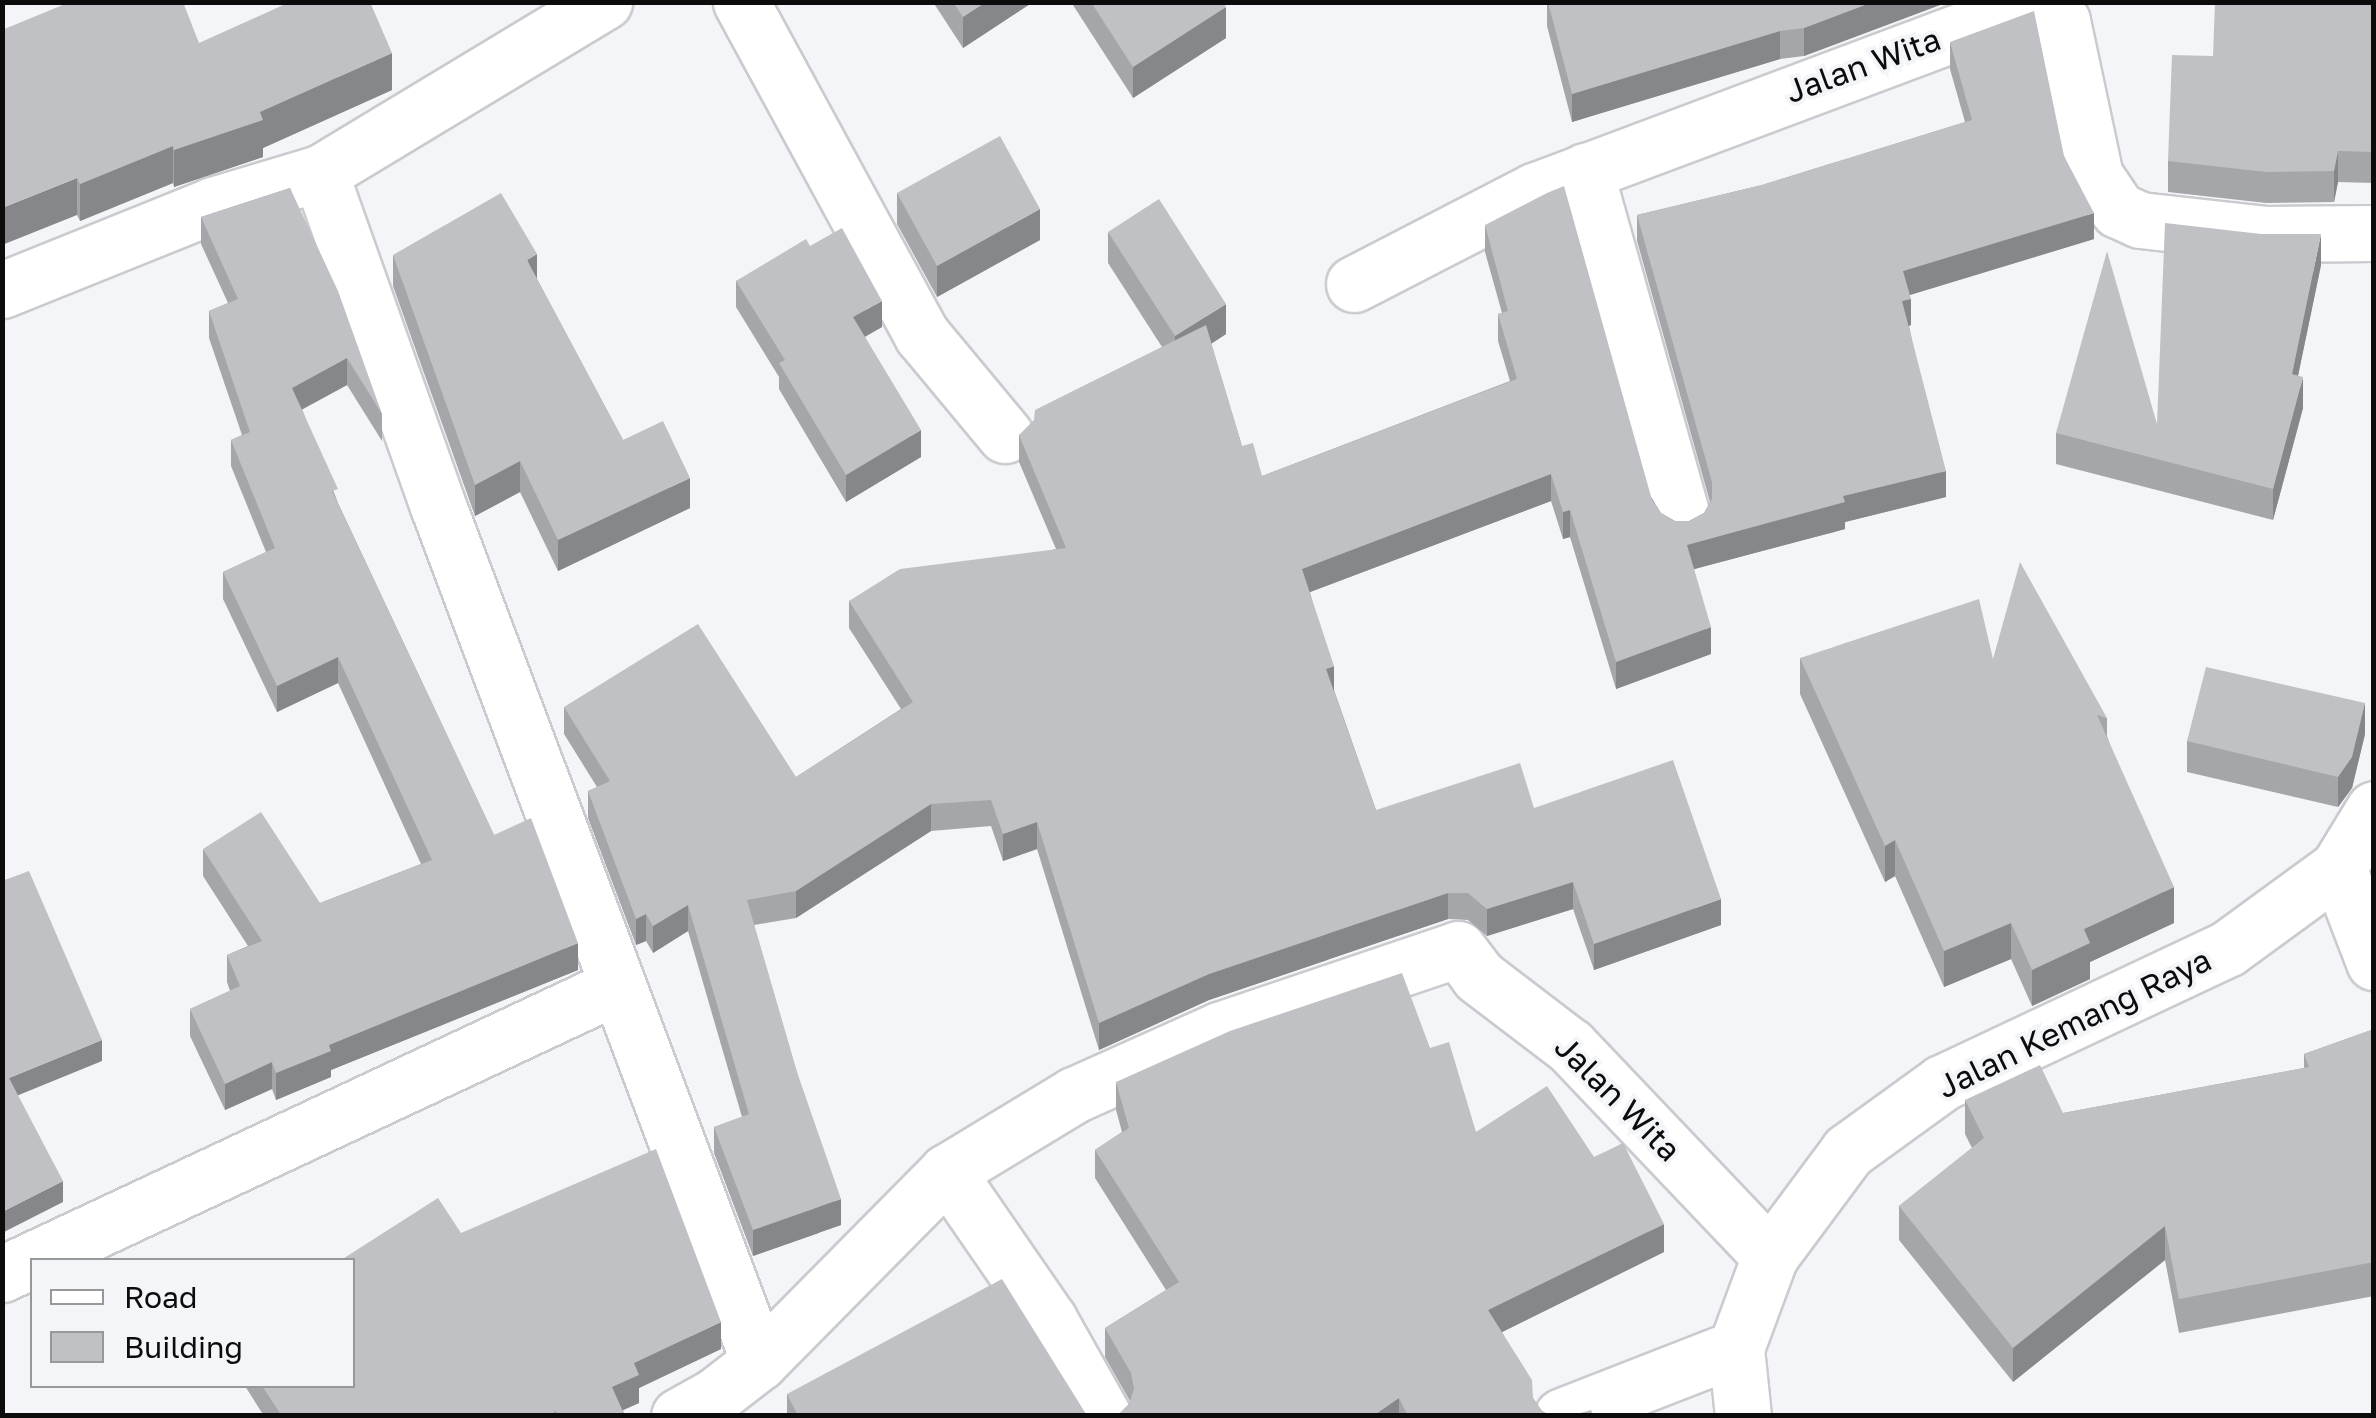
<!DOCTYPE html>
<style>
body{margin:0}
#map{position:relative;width:2376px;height:1418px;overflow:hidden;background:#f3f5f8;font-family:"Golos Text",sans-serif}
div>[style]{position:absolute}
.roads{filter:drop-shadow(2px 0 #cacbce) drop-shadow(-2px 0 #cacbce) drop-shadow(0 2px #cacbce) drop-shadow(0 -2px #cacbce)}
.minor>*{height:55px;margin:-27.5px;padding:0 27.5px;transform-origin:27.5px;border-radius:27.5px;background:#fff}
.wall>*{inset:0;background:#a5a6a9}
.shaded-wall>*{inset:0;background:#86878a}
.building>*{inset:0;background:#c0c1c5}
span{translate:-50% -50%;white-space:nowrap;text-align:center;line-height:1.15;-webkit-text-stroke:8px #f3f5f8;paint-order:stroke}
.street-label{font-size:32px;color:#0c0c0d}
.frame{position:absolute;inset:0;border:5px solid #0c0c0d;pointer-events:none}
.legend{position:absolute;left:30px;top:1258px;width:325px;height:130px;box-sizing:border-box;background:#f3f5f8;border:2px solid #97989a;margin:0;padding:12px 18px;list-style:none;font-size:30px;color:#0c0c0d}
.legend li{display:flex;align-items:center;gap:20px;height:50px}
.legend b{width:50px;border:2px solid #97989a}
</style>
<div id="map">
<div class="roads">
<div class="minor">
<i style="left:741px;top:2px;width:379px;rotate:61.5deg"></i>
<i style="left:922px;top:335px;width:130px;rotate:50.3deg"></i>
<i style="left:1585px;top:171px;width:359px;rotate:74.3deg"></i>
<i style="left:320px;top:173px;width:353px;rotate:70.5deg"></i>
<i style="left:438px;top:506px;width:914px;rotate:69.44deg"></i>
<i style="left:1354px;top:284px;width:203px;rotate:-27.3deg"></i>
<i style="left:1534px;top:191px;width:533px;rotate:-20.54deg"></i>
<i style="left:2033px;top:4px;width:13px;rotate:13deg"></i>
<i style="left:2046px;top:7px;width:21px;rotate:41deg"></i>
<i style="left:2062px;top:21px;width:158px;rotate:78deg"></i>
<i style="left:2095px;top:176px;width:41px;rotate:55.9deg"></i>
<i style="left:2118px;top:210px;width:24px;rotate:24deg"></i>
<i style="left:2140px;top:220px;width:125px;rotate:6.4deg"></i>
<i style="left:2264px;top:234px;width:110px;rotate:-0.5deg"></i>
<i style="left:2px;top:290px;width:227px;rotate:-21.9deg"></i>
<i style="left:213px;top:205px;width:112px;rotate:-16.7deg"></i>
<i style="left:320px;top:173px;width:332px;rotate:-31.1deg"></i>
<i style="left:2338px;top:868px;width:101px;rotate:69deg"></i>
<i style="left:947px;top:1172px;width:180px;rotate:55.4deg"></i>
<i style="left:1049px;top:1320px;width:110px;rotate:60.6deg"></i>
<i style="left:2px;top:1274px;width:679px;rotate:-25.09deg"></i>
<i style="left:679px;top:1416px;width:41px;rotate:-29.1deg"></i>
<i style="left:715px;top:1396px;width:56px;rotate:-37.7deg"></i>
<i style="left:759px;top:1362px;width:267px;rotate:-45.3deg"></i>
<i style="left:947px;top:1172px;width:149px;rotate:-31.2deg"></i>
<i style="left:1074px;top:1095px;width:159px;rotate:-24.1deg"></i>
<i style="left:1219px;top:1030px;width:252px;rotate:-18.7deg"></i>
<i style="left:1458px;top:949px;width:34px;rotate:53deg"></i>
<i style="left:1478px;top:976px;width:116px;rotate:37.3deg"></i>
<i style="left:1570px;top:1046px;width:290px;rotate:46.4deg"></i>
<i style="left:1562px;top:1416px;width:187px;rotate:-21.3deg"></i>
<i style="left:1743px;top:1416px;width:68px;rotate:-95.9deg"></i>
<i style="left:1736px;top:1348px;width:98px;rotate:-69.7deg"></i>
<i style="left:1770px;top:1256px;width:131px;rotate:-53.4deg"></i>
<i style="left:1848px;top:1151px;width:116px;rotate:-35.9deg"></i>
<i style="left:1942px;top:1083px;width:315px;rotate:-25.2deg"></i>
<i style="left:2227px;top:949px;width:137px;rotate:-36.1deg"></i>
<i style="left:2338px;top:868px;width:69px;rotate:-58.6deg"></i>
</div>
</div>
<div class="wall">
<i style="clip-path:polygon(70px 2px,199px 43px,392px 90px,263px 148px,263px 157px,174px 187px,173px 183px,80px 221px,77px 215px)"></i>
<i style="clip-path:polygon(933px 2px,1033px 2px,963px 48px)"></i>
<i style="clip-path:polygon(1071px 2px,1223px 2px,1226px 38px,1133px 98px)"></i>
<i style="clip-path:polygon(1547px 2px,1948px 2px,1804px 56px,1780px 59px,1572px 122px,1547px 26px)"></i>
<i style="clip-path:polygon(2374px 2px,2374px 183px,2338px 182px,2334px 202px,2266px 203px,2168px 192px,2168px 161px,2213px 56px)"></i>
<i style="clip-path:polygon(1950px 42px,2064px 156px,2094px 239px,1910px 295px,1911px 325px,1909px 326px,1946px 497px,1845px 522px,1845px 529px,1694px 569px,1711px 654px,1616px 689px,1570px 537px,1563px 539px,1551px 501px,1310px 592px,1334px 690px,1376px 810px,1534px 808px,1721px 925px,1594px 970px,1573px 909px,1487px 936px,1468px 920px,1448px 919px,1209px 1000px,1099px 1050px,1037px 849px,1003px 861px,991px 826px,931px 831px,796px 918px,754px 925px,841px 1225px,753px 1256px,714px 1153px,714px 1127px,742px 1117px,688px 931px,653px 953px,646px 941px,636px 945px,588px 818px,588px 791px,597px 787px,564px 734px,564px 707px,796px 777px,901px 709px,849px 628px,849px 601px,1056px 549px,1019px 462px,1019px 435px,1162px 347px,1108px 263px,1108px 232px,1226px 334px,1211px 344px,1242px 446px,1262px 476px,1510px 381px,1498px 341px,1498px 314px,1502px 313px,1485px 252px,1485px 225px,1661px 513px,1675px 521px,1689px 521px,1704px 513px,1710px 502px,1637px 241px,1637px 215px,1762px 185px,1965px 122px,1950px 69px)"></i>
<i style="clip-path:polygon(290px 188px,382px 414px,382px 441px,347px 385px,302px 409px,338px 503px,494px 835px,578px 970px,331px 1070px,331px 1077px,276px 1100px,272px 1089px,225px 1110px,190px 1036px,190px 1009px,230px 991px,227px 982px,227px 955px,248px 946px,203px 876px,203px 849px,320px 903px,421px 864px,338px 683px,277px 712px,223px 599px,223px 572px,266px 552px,231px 466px,231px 440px,242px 435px,209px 338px,209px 311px,228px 303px,201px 244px,201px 217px)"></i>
<i style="clip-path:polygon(897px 193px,1040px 240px,937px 297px,897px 224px)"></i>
<i style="clip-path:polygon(810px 246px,882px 327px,865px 337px,921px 457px,846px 502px,779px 389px,779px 377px,736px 307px,736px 281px)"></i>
<i style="clip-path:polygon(393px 255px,537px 279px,623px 440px,690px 508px,558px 571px,520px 492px,475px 516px,393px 286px)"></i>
<i style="clip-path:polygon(2321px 265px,2298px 375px,2303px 408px,2273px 520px,2056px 464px,2056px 433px,2157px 424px)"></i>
<i style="clip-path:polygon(1800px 658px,1993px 659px,2107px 718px,2107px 736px,2174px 923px,2090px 962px,2090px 979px,2032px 1006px,2011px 959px,1944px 987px,1895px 876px,1885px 882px,1800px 694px)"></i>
<i style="clip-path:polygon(2365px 734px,2352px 788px,2338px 807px,2187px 772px,2187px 741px)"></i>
<i style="clip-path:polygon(2374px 1029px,2374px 1296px,2179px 1333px,2165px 1260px,2013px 1382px,1899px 1240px,1899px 1206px,1972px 1148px,1965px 1134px,1965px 1100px,2063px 1113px,2304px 1068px,2304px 1054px)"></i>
<i style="clip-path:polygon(1430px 1048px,1476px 1132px,1594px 1157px,1664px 1252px,1502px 1332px,1533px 1398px,1542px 1411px,1551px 1416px,1115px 1416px,1119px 1414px,1129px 1404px,1130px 1401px,1105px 1357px,1105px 1328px,1166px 1290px,1095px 1178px,1095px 1150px,1122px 1132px,1116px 1110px,1116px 1082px)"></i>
<i style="clip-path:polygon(461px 1233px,721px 1349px,639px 1388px,639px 1403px,623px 1410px,625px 1416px,264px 1416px,245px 1386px,352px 1386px)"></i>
<i style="clip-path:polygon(787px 1394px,1086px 1414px,1092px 1416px,787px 1416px)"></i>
</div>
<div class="shaded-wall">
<i style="clip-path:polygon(986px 2px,1033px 2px,963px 48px,963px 17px)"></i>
<i style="clip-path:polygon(1873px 2px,1948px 2px,1804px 56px,1804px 28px)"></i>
<i style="clip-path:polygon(1226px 7px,1226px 38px,1133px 98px,1133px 67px)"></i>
<i style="clip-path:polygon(1780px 31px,1780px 59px,1572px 122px,1572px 94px)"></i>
<i style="clip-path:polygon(392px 53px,392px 90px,263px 148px,263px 157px,174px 187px,174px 150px)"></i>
<i style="clip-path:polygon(173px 146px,173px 183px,80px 221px,80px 184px)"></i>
<i style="clip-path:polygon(2338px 151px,2338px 182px,2334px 202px,2334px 171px)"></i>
<i style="clip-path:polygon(77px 178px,77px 215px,2px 245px,2px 208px)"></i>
<i style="clip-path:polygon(1040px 209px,1040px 240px,937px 297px,937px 266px)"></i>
<i style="clip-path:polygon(2094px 213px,2094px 239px,1903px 297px,1903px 271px)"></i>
<i style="clip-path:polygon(2321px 234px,2321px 265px,2292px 405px,2292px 374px)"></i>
<i style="clip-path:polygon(537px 254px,537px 285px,527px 260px)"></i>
<i style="clip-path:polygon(1911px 299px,1911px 325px,1902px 328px,1902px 301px)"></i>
<i style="clip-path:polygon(882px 301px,882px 327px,853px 343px,853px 317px)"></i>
<i style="clip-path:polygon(1226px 304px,1226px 334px,1175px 367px,1175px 336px)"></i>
<i style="clip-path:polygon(347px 358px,347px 385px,292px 415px,292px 388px)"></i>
<i style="clip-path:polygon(2303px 377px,2303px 408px,2273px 520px,2273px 489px)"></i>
<i style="clip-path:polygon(921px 430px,921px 457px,846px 502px,846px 475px)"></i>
<i style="clip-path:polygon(520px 461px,520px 492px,475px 516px,475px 485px)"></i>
<i style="clip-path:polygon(1946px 471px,1946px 497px,1845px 522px,1845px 529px,1687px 571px,1687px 545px,1843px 496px)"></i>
<i style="clip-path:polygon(1551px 474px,1551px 501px,1302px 595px,1302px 569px)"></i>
<i style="clip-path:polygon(690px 478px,690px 508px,558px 571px,558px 540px)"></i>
<i style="clip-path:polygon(1570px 510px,1570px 537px,1563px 539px,1563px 512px)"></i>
<i style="clip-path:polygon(1711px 627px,1711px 654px,1616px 689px,1616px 662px)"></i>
<i style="clip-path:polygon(338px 657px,338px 683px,277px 712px,277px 686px)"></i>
<i style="clip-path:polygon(1334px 666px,1334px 693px,1326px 669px)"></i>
<i style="clip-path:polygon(2365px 703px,2365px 734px,2352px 788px,2338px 807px,2338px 777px)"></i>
<i style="clip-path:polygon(931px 804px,931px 831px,796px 918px,796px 891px)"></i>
<i style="clip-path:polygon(1037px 822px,1037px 849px,1003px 861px,1003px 834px)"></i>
<i style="clip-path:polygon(1895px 840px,1895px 876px,1885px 882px,1885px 846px)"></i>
<i style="clip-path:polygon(1573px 882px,1573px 909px,1487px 936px,1487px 909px)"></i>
<i style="clip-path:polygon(2174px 887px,2174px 923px,2090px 962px,2090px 979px,2032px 1006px,2032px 970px,2084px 929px)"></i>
<i style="clip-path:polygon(1448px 893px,1448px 919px,1209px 1000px,1099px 1050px,1099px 1023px,1209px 974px)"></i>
<i style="clip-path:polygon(1721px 899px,1721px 925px,1594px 970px,1594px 944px)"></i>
<i style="clip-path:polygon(688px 905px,688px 931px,653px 953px,653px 926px)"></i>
<i style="clip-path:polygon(646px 914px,646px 941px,636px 945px,636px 919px)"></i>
<i style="clip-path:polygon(2011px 923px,2011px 959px,1944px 987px,1944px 951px)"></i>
<i style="clip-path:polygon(578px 943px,578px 970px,331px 1070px,331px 1077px,276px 1100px,276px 1073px,329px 1045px)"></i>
<i style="clip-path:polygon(102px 1040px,102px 1061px,9px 1099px,9px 1078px)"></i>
<i style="clip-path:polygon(272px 1062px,272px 1089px,225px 1110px,225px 1084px)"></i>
<i style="clip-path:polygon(63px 1181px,63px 1202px,2px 1233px,2px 1212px)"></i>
<i style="clip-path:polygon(841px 1199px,841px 1225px,753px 1256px,753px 1230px)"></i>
<i style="clip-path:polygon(1664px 1224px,1664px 1252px,1488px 1339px,1488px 1310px)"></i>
<i style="clip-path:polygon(2165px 1226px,2165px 1260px,2013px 1382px,2013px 1348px)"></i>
<i style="clip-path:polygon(721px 1322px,721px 1349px,639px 1388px,639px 1403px,612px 1415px,612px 1387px,634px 1363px)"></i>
<i style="clip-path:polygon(1399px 1398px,1399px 1416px,1373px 1416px)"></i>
</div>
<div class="building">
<i style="clip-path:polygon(70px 2px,183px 2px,199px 43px,290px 2px,370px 2px,392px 53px,260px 112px,263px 120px,174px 150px,173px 146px,80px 184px,77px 178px,2px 208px,2px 30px)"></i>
<i style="clip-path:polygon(953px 2px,986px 2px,963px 17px)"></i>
<i style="clip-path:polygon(1091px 2px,1223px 2px,1226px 7px,1133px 67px)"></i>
<i style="clip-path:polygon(1548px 2px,1873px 2px,1804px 28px,1780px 31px,1572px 94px)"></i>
<i style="clip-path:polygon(2215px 2px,2374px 2px,2374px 152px,2338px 151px,2334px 171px,2266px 172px,2168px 161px,2172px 55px,2213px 56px)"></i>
<i style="clip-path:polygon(2034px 11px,2064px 156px,2094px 213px,1903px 271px,1911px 299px,1902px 301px,1946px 471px,1843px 496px,1845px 502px,1687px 545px,1711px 627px,1616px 662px,1570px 510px,1563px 512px,1551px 474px,1302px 569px,1334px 666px,1326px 669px,1376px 810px,1520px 763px,1534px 808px,1673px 760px,1721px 899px,1594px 944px,1573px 882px,1487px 909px,1468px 893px,1448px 893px,1209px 974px,1099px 1023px,1037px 822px,1003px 834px,991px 800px,931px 804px,796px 891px,747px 900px,797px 1072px,841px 1199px,753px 1230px,714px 1127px,749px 1114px,688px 905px,653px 926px,646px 914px,636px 919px,588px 791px,610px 781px,564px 707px,698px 624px,796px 777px,913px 702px,849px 601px,900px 569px,1066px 548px,1019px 435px,1034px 420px,1035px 410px,1206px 325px,1242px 446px,1253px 443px,1262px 476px,1517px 379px,1498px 314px,1508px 311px,1485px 225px,1547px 193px,1564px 186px,1652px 500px,1661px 513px,1675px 521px,1689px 521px,1704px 513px,1712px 499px,1712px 482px,1637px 215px,1762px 185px,1972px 120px,1950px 42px)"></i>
<i style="clip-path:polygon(1000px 136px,1040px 209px,937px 266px,897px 193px)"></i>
<i style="clip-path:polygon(290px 188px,338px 291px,382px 414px,347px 358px,292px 388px,338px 489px,332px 491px,494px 835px,531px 818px,578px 943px,329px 1045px,331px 1051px,276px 1073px,272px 1062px,225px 1084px,190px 1009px,240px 986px,227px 955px,262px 941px,203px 849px,261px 812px,320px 903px,432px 860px,338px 657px,277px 686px,223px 572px,275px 548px,231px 440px,250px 432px,209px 311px,238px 299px,201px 217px)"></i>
<i style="clip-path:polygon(501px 193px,537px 254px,527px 260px,623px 440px,663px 421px,690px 478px,558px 540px,520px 461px,475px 485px,393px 255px)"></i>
<i style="clip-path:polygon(1159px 199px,1226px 304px,1175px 336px,1108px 232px)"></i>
<i style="clip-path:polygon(2165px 223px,2261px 234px,2321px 234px,2292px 374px,2303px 377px,2273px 489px,2056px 433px,2107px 251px,2157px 424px)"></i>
<i style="clip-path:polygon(842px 228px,882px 301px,853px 317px,921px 430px,846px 475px,779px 363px,785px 360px,736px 281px,806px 239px,810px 246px)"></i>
<i style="clip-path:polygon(2020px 562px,2107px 718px,2097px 715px,2174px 887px,2084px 929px,2090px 943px,2032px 970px,2011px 923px,1944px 951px,1895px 840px,1885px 846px,1800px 658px,1979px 599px,1993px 659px)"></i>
<i style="clip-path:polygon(2206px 667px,2365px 703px,2352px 757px,2338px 777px,2187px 741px)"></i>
<i style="clip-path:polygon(29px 871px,102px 1040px,9px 1078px,63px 1181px,2px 1212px,2px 881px)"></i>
<i style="clip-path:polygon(1402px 973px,1430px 1048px,1449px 1042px,1476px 1132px,1547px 1086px,1594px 1157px,1623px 1143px,1664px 1224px,1488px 1310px,1532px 1380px,1533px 1398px,1542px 1411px,1551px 1416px,1408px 1416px,1399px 1398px,1373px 1416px,1115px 1416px,1119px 1414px,1129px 1404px,1134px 1389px,1131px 1373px,1105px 1328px,1179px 1282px,1095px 1150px,1129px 1128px,1116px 1082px,1230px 1031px)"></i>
<i style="clip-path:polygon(2374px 1029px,2374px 1262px,2179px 1299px,2165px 1226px,2013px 1348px,1899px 1206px,1984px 1138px,1965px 1100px,2040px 1065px,2063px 1113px,2309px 1067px,2304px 1054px)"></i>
<i style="clip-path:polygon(656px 1149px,721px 1322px,634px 1363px,639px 1375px,612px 1387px,625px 1416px,558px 1416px,556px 1411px,547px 1416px,406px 1416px,406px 1414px,402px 1416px,282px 1416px,262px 1386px,352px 1386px,352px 1260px,341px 1260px,438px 1198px,461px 1233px)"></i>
<i style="clip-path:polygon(1002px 1279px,1086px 1414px,1092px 1416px,798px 1416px,787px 1394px)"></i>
<i style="clip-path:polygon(1591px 1410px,1594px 1416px,1570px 1416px)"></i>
</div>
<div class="street-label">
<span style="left:1863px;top:65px;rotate:-20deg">Jalan Wita</span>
<span style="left:2074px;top:1023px;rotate:-26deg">Jalan Kemang Raya</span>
<span style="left:1618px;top:1098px;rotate:45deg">Jalan Wita</span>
</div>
<div class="frame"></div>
<ul class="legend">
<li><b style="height:12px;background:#fff"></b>Road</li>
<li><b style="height:28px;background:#c0c1c5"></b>Building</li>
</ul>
</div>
